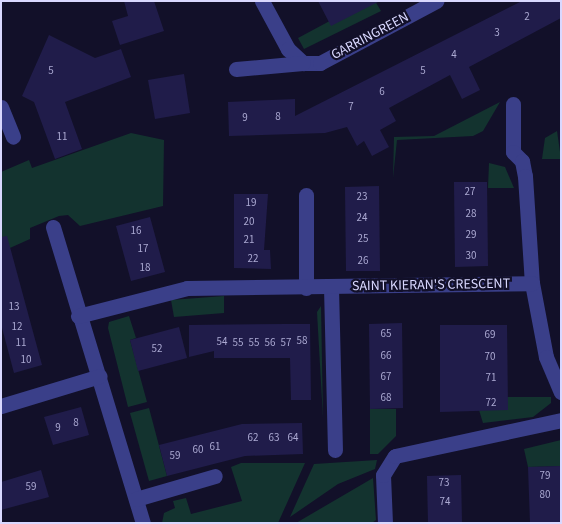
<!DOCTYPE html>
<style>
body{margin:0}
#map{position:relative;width:562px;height:524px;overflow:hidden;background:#121029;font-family:"Source Sans 3",sans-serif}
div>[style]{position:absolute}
.green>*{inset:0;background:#13332f}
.building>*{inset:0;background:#201c4a}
.minor>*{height:15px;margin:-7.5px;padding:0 7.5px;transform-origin:7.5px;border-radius:7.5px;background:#3a3f89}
span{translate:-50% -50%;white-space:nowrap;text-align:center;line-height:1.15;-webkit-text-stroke:4.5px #121029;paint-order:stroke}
.number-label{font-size:11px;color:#aba9d2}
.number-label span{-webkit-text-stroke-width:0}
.street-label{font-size:14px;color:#d9d8ff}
.frame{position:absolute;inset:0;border:2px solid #d9d8ff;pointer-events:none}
</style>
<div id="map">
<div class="green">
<i style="clip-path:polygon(367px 1px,375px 1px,381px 11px,304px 49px,298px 38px)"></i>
<i style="clip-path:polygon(500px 102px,483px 131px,473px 136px,397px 140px,393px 178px,394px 137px,434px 136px)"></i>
<i style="clip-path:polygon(557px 131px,561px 159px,542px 159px,545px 138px)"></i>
<i style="clip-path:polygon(131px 133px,164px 140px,163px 206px,80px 226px,68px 215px,59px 216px,30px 228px,30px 239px,1px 252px,1px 172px,29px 160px,32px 168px)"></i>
<i style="clip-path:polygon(489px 163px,505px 167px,514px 188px,488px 188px)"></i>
<i style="clip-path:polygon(224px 296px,224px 313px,174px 317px,171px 300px)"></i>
<i style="clip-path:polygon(321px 306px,323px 418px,317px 312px)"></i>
<i style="clip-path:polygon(129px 316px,136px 338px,130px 340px,147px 402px,128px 407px,108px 328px,109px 322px)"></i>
<i style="clip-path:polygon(508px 397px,551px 397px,551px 403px,533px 417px,483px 423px,479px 410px)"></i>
<i style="clip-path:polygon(149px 408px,167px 476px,149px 481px,130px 413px)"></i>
<i style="clip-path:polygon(370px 409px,396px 409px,396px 436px,378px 454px,370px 454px)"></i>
<i style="clip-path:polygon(561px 440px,561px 466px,528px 467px,524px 449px)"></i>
<i style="clip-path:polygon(377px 460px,375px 469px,338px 484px,290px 517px,314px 464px)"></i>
<i style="clip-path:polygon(241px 463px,305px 463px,278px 523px,162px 523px,164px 513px,175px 508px,173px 501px,186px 498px,191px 514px,242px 501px,231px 467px)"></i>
<i style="clip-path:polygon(373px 478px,376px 520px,372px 523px,296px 523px)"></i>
</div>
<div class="building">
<i style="clip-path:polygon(124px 1px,154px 1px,164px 31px,120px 45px,112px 21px,128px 16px)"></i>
<i style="clip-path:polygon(318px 1px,380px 1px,331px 26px)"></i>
<i style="clip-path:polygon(522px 1px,561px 1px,561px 18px,469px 67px,480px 90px,462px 99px,450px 75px,389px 108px,396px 121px,380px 130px,389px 147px,372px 156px,364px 141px,357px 146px,347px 127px,325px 133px,229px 136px,228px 102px,295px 99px,295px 116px)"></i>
<i style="clip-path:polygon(49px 35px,95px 58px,121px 49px,131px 77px,65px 102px,82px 149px,55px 159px,34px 102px,22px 96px)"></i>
<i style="clip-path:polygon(184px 74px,190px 113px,155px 119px,148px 80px)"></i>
<i style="clip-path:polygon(454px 182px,487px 182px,488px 266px,455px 267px)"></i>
<i style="clip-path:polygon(379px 186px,380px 271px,346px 271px,345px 187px)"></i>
<i style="clip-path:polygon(234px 194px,268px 194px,264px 250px,270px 250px,271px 269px,234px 268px)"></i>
<i style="clip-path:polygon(150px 217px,165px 272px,131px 281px,116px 226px)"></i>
<i style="clip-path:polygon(7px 236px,42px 365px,14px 373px,1px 324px,1px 237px)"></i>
<i style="clip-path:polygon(402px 323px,403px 408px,370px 409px,369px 324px)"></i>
<i style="clip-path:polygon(287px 324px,310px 324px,311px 400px,291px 400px,290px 358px,214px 358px,214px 351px,189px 357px,189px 325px)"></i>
<i style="clip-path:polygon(440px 325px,507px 325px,508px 410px,440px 412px)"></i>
<i style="clip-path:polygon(179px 327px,187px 358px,138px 371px,130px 340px)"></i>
<i style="clip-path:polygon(81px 407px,89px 435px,53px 445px,44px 417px)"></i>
<i style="clip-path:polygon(302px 423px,303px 454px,245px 456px,167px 476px,159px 445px,242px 424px)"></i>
<i style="clip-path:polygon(561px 466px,561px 523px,530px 523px,528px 467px)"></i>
<i style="clip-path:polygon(41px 470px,49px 497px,1px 510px,1px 482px)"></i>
<i style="clip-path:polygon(461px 475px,462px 523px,428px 523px,427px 476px)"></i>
</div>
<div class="minor">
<i style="left:262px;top:1px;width:55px;rotate:61.6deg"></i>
<i style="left:288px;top:49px;width:21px;rotate:43deg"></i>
<i style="left:303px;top:63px;width:17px"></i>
<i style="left:320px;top:63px;width:132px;rotate:-28.1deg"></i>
<i style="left:236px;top:69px;width:67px;rotate:-5.1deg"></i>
<i style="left:513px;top:104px;width:48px;rotate:90deg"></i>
<i style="left:513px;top:152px;width:13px;rotate:45deg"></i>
<i style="left:522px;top:161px;width:15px;rotate:79deg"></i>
<i style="left:525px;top:176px;width:107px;rotate:86.3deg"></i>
<i style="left:532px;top:283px;width:75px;rotate:79.3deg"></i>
<i style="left:546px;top:357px;width:38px;rotate:67deg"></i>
<i style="left:1px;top:107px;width:32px;rotate:68deg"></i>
<i style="left:306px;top:195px;width:93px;rotate:90deg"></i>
<i style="left:53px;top:227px;width:309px;rotate:73.1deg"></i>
<i style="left:331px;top:287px;width:163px;rotate:88.6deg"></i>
<i style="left:78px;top:316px;width:113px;rotate:-14.4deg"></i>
<i style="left:187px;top:288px;width:345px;rotate:-0.8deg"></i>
<i style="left:1px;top:406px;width:103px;rotate:-16.9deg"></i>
<i style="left:136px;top:499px;width:82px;rotate:-16.2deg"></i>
<i style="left:385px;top:523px;width:48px;rotate:-92.4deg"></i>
<i style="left:383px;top:475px;width:22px;rotate:-58deg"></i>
<i style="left:395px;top:456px;width:170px;rotate:-12.2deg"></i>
</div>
<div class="number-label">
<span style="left:527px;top:17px">2</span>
<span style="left:497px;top:33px">3</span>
<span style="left:454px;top:55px">4</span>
<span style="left:51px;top:71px">5</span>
<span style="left:423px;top:71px">5</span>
<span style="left:382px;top:92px">6</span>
<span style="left:351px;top:107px">7</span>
<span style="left:278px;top:117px">8</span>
<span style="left:245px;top:118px">9</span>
<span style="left:62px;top:137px">11</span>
<span style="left:470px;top:192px">27</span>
<span style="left:362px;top:197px">23</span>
<span style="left:251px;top:203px">19</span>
<span style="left:471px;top:214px">28</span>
<span style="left:362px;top:218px">24</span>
<span style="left:249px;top:222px">20</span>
<span style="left:136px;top:231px">16</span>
<span style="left:471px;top:235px">29</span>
<span style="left:363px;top:239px">25</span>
<span style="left:249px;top:240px">21</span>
<span style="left:143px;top:249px">17</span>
<span style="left:471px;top:256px">30</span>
<span style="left:253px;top:259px">22</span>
<span style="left:363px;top:261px">26</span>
<span style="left:145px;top:268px">18</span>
<span style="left:14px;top:307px">13</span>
<span style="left:17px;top:327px">12</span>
<span style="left:386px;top:334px">65</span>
<span style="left:490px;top:335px">69</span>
<span style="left:302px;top:341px">58</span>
<span style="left:222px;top:342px">54</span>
<span style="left:21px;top:343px">11</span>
<span style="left:238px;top:343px">55</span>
<span style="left:254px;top:343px">55</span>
<span style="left:270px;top:343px">56</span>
<span style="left:286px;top:343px">57</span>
<span style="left:157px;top:349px">52</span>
<span style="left:386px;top:356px">66</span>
<span style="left:490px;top:357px">70</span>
<span style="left:26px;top:360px">10</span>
<span style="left:386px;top:377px">67</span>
<span style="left:491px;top:378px">71</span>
<span style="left:386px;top:398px">68</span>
<span style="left:491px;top:403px">72</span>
<span style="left:76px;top:423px">8</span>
<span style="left:58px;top:428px">9</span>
<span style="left:253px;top:438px">62</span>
<span style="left:274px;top:438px">63</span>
<span style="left:293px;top:438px">64</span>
<span style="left:215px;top:447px">61</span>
<span style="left:198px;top:450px">60</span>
<span style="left:175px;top:456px">59</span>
<span style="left:545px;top:476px">79</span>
<span style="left:444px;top:483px">73</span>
<span style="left:31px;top:487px">59</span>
<span style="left:545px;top:495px">80</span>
<span style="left:445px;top:502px">74</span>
</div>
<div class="street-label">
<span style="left:370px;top:36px;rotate:-28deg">GARRINGREEN</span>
<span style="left:431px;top:285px;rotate:-1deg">SAINT KIERAN'S CRESCENT</span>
</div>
<div class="frame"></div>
</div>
